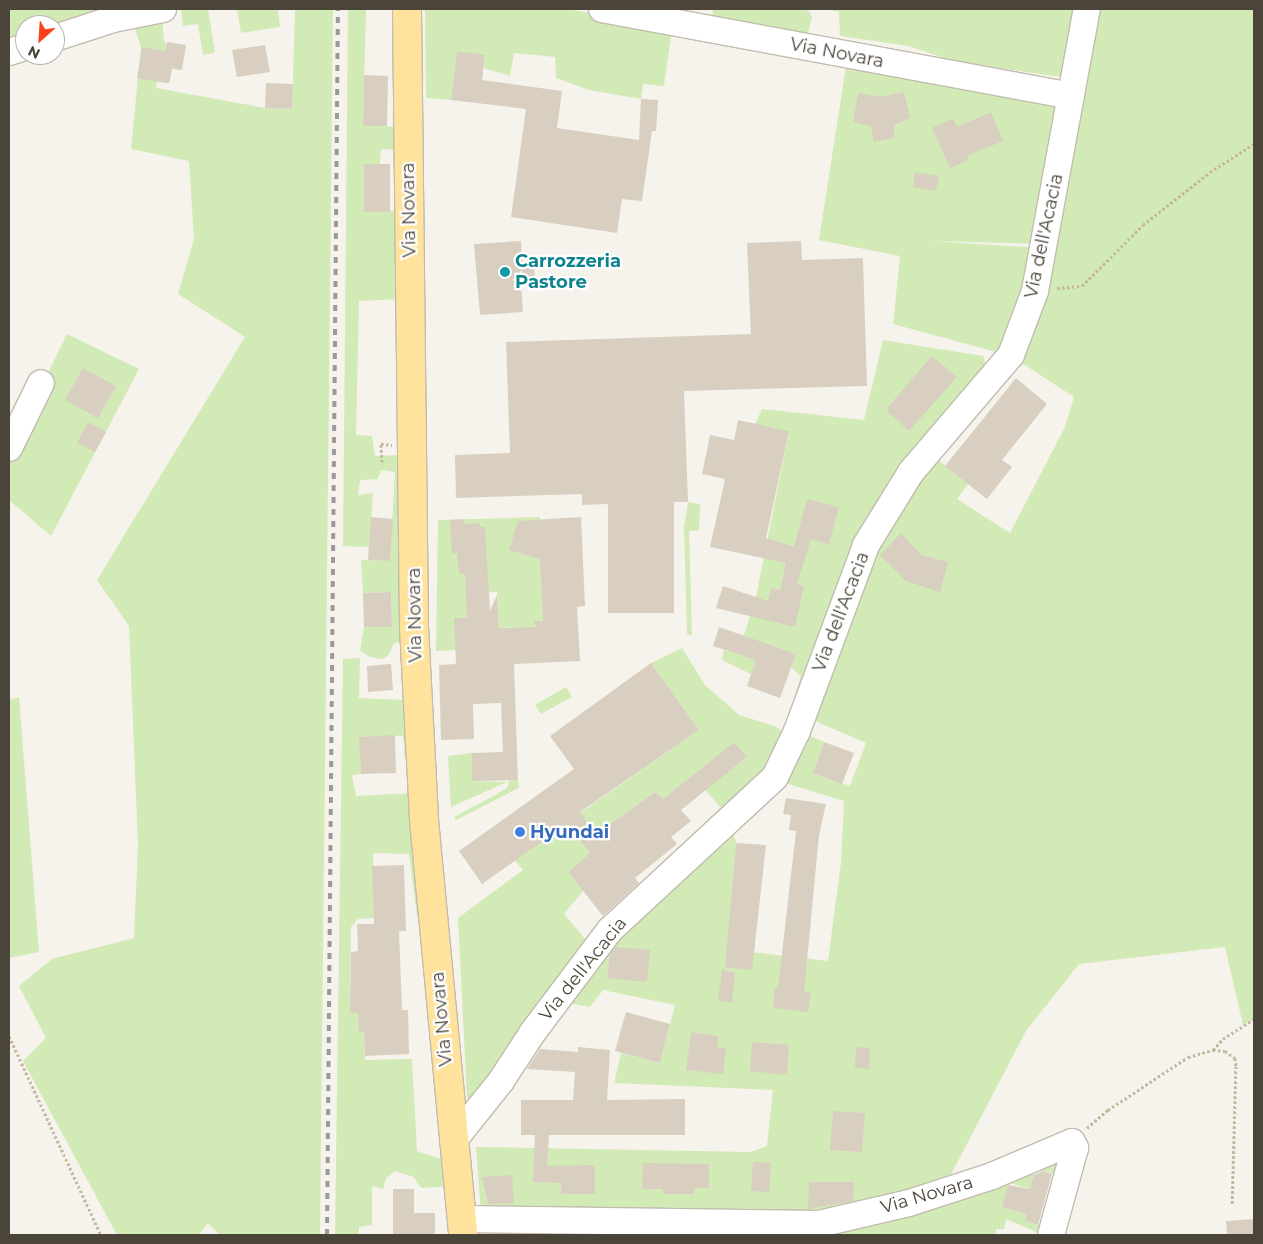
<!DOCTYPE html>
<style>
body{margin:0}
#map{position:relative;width:1263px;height:1244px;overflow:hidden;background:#f6f3ec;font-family:Montserrat,sans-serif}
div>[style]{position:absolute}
.green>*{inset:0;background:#d2eab5}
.building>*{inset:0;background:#d8cfc1}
.path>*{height:3px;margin-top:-1.5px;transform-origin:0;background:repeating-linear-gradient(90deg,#c4b79f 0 2.5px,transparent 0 5px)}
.roads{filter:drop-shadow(1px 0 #c2bbae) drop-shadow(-1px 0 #c2bbae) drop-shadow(0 1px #c2bbae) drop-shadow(0 -1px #c2bbae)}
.minor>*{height:26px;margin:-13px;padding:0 13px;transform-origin:13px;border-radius:13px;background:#fff}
.major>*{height:28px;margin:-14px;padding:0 14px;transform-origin:14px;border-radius:14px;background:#ffe39c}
.rail>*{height:4px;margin-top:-2px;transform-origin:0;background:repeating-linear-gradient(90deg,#9a9a9a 0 6px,transparent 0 12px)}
.dots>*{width:14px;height:14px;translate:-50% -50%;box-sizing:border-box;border:2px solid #fff;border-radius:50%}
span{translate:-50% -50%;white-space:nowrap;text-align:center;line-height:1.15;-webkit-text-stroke:4.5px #fff;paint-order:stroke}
.street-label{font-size:18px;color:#4b4439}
.culture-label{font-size:18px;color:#0d838f;font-weight:700}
.left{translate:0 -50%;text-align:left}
.shop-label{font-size:18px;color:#366cbe;font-weight:700}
.frame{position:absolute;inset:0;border:10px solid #4b4439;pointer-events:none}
.north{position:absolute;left:15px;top:15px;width:50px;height:50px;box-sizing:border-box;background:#fff;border:1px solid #b7b4b0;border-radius:50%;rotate:206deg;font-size:14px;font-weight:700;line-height:20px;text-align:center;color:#4b4439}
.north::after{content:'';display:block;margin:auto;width:18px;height:22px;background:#fc3f1d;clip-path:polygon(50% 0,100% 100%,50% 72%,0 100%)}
</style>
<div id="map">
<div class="green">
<i style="clip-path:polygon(9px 9px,121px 9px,55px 25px,25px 25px,25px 41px,9px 46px)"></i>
<i style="clip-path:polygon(208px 9px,215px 53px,203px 55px,198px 24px,183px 26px,181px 10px)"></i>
<i style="clip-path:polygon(237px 9px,278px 9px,280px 27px,241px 33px)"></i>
<i style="clip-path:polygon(295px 9px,333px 9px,320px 1235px,220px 1235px,208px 1223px,199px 1235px,117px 1235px,23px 1061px,46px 1038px,19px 986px,52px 959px,134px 938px,138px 845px,129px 626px,97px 580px,245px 337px,178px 294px,194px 239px,189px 161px,131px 149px,141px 47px,133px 23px,162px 16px,164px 40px,182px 70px,172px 69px,169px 83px,157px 82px,156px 88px,265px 108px,292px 109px)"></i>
<i style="clip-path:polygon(348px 9px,366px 9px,363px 125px,397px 127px,395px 150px,381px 149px,380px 164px,364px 164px,364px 211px,404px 211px,404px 299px,359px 301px,356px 435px,372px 436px,375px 456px,399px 455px,412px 639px,394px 643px,388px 656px,382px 659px,370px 657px,360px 651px,364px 627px,392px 627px,391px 592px,363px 593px,361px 560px,390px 561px,395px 472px,381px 470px,378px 479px,360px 480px,358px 495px,373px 493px,369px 547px,343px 546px)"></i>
<i style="clip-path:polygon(425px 9px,568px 9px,672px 29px,664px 86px,643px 84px,641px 99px,589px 90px,556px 78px,555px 57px,514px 53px,510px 76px,484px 68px,485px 55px,457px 52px,451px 100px,426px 98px)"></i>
<i style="clip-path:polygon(713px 9px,807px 9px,812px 17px,807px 37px,712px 21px)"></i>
<i style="clip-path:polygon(827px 9px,1078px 9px,1075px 79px,957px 62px,908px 46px,840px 36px,839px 12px)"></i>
<i style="clip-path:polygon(1094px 9px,1254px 9px,1254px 1019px,1243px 1025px,1225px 947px,1079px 964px,1026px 1031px,946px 1184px,820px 1219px,481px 1213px,476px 1147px,751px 1152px,767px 1146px,773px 1090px,614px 1083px,621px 1053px,660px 1063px,675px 1005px,603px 990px,590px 1007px,564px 1002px,616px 933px,733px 831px,736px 843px,727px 949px,828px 961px,841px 862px,844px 801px,782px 782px,806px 734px,824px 742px,813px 773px,850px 786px,866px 743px,808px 718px,858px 585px,931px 454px,968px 484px,957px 499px,1010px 533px,1065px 427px,1074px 397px,1011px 356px,893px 324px,900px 256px,819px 240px,846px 66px,1070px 105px,1044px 244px,929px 241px,1043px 248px)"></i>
<i style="clip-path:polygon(67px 334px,139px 369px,51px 536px,9px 500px,9px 453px)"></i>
<i style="clip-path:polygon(883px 340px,983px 356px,986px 366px,940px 423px,799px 707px,792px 706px,801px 676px,791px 667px,796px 654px,751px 674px,722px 660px,724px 650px,738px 654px,756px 597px,789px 431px,755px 424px,762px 409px,864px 420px)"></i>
<i style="clip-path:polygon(688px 502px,700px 504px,699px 530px,689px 531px,692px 636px,687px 634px,684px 527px)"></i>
<i style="clip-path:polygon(540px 517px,543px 621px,534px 622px,535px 635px,513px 627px,499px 628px,497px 592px,467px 593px,467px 618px,455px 618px,456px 650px,436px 651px,438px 520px)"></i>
<i style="clip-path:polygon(682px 648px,705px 685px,739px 715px,774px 726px,784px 732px,772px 775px,727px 814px,705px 790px,747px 757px,734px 742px,663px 799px,655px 792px,583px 844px,590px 853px,568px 872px,583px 891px,564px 914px,588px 942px,472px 1100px,467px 1098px,458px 918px,523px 870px,514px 859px,699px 730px,651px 663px)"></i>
<i style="clip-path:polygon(405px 652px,415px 757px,405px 759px,403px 736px,360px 737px,361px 774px,352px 775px,356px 796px,415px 793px,424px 916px,417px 916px,409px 854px,373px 853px,374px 918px,358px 919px,351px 927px,350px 1012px,358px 1013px,359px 1032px,364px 1032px,365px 1060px,412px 1059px,417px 1151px,441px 1159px,435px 1080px,453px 1186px,421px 1188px,414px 1177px,395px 1171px,386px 1178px,383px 1189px,372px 1186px,372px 1225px,359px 1227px,359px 1235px,335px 1235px,343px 659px,360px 658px,359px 698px,403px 700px)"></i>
<i style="clip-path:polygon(566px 687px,572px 697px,541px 714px,535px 705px)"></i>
<i style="clip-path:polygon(19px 697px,39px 952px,9px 958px,9px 700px)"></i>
<i style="clip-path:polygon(472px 753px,473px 781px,507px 782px,451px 807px,448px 756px)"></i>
<i style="clip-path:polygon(509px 780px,518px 780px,519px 788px,456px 820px,454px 817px,497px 794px,508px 787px)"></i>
<i style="clip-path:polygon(1062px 1157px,1058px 1175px,1036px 1169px,1030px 1189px,1009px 1183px,1002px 1207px,1027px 1214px,1025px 1221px,1043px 1226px,1041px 1234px,1006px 1219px,1004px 1229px,996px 1229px,995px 1235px,782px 1235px)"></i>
<i style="clip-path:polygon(485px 1228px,770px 1235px,486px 1235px)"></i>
</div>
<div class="building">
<i style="clip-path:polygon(167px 42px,186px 45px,182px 70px,172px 68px,169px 83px,137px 78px,142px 47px,166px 51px)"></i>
<i style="clip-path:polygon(265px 45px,270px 72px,237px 77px,232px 50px)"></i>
<i style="clip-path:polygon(457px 51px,485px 55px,482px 80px,562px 91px,557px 128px,639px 140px,641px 99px,658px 100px,656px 131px,652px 131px,642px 201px,622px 199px,617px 233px,511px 217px,526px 109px,451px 100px)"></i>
<i style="clip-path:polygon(364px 75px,388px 76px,387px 126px,363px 126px)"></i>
<i style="clip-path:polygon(266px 83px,293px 84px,292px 109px,265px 108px)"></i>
<i style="clip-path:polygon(904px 92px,910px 118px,894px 125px,894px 138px,874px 142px,871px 126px,853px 122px,858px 93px,880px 97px)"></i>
<i style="clip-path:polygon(991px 112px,1003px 141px,967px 156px,969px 160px,950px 168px,932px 128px,953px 119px,957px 127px)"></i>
<i style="clip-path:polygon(364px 164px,390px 164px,390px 212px,364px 212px)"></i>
<i style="clip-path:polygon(915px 172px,939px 176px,936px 191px,913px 187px)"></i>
<i style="clip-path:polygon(521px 241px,522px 262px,534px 261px,535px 282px,521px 283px,523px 312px,480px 315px,474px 244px)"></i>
<i style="clip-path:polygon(801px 241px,802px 260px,863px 258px,867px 386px,684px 391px,688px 502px,674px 502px,674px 613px,608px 613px,608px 504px,582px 505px,582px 494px,456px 498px,455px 455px,510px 453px,506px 342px,751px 334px,747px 243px)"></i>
<i style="clip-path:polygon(932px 356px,957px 377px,909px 431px,888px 412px,888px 407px)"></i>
<i style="clip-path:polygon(83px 368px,116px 386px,98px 418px,65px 400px)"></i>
<i style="clip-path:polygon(1016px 378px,1047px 404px,1002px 460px,1012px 467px,987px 499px,945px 466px)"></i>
<i style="clip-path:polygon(738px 420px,789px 431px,766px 538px,794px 547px,807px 499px,839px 507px,829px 544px,811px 539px,797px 584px,804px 586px,795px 627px,716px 608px,723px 586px,768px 601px,771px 588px,780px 590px,786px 563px,710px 547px,725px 479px,702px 474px,710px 435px,734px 440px)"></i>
<i style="clip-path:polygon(88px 422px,106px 432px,95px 452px,77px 443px)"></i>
<i style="clip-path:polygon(371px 517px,393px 519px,390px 561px,368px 560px)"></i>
<i style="clip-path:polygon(581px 517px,585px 606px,577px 607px,580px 661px,514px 664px,518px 780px,472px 781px,472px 753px,503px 752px,501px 703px,473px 704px,474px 739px,441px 740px,439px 665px,456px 664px,454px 618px,467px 618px,465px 574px,459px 574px,457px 553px,452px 553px,450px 520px,464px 519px,464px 524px,480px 523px,480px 527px,485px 527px,490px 611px,497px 595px,499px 628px,535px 627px,534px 621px,543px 621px,540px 559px,509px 550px,518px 521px)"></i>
<i style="clip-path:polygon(901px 533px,921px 555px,948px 562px,940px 592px,906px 581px,880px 555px)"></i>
<i style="clip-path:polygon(391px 592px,392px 627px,364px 627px,363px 593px)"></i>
<i style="clip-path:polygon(719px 627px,796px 654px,780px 698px,747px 686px,756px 660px,713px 646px)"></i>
<i style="clip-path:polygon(651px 663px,699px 730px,580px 812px,595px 835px,655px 792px,663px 799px,734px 742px,747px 757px,681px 810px,691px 821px,671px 837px,677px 844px,635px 878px,639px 883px,603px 916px,568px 872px,590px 853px,567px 824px,482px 884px,459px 851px,574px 769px,550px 736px)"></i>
<i style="clip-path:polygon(391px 664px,393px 690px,368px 692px,367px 666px)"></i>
<i style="clip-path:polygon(395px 735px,396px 773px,361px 774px,359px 737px)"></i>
<i style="clip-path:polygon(824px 742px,854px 753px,842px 784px,813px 773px)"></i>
<i style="clip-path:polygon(786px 798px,826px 804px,819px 835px,804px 992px,811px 992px,808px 1012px,773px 1008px,775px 987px,778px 988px,796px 831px,789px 830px,791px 815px,783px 814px)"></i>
<i style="clip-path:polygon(736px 843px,766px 845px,752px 970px,725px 967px)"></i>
<i style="clip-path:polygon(404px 865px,406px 931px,399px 931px,402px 1010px,408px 1010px,409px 1054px,365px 1056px,364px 1032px,359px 1033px,358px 1013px,350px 1013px,351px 952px,358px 951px,357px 924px,374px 924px,372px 866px)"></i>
<i style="clip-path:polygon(616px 947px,650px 950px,647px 982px,607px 978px,610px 955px)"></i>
<i style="clip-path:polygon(722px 970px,735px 972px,732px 1003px,718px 1001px)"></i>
<i style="clip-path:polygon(626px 1012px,670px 1024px,660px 1063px,615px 1051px)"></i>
<i style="clip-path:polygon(691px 1032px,718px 1036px,717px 1047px,726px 1048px,723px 1074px,686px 1070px)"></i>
<i style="clip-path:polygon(752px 1042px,789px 1045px,787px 1075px,750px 1071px)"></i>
<i style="clip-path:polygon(578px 1047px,610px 1050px,607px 1100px,685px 1099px,685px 1135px,549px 1135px,547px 1166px,595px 1165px,595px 1194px,561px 1194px,561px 1183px,533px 1182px,535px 1135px,521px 1135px,521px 1100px,573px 1100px,575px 1072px,527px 1069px,540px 1049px,578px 1052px)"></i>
<i style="clip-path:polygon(856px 1047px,870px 1048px,869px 1069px,855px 1068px)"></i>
<i style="clip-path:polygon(833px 1111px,865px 1113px,862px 1152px,830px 1150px)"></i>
<i style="clip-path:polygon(753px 1162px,771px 1163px,769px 1192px,751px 1191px)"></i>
<i style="clip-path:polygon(643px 1163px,709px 1164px,709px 1188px,694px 1188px,694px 1194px,663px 1194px,663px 1189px,642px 1189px)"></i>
<i style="clip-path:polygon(1043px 1171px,1052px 1174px,1038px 1225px,1025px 1221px,1027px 1214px,1002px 1207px,1008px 1185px,1030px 1189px,1034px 1175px)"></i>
<i style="clip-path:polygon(512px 1175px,514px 1203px,488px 1204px,482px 1177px)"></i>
<i style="clip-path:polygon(809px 1182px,854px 1182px,853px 1201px,808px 1209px)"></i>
<i style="clip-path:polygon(393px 1189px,414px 1189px,414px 1213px,435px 1213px,435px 1235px,393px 1235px)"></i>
<i style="clip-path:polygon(1254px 1219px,1254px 1235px,1227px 1235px,1226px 1221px)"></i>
</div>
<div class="path">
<i style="left:1057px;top:288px;width:25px;rotate:-5deg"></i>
<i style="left:1082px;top:286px;width:86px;rotate:-45deg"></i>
<i style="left:1143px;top:225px;width:85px;rotate:-38.3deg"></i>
<i style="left:1210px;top:172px;width:52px;rotate:-32.5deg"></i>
<i style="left:382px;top:462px;width:18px;rotate:-93deg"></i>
<i style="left:381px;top:444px;width:11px;rotate:5deg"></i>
<i style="left:9px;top:1036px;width:219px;rotate:65.2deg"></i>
<i style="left:1213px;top:1050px;width:15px;rotate:-48deg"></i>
<i style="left:1223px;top:1039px;width:37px;rotate:-33deg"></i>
<i style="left:1087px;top:1128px;width:28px;rotate:-41deg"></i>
<i style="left:1108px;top:1110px;width:96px;rotate:-33.5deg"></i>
<i style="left:1188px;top:1057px;width:26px;rotate:-16deg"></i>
<i style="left:1213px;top:1050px;width:12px;rotate:5deg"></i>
<i style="left:1225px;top:1051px;width:12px;rotate:35deg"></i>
<i style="left:1235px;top:1058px;width:8px;rotate:83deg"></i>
<i style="left:1236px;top:1066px;width:139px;rotate:91.6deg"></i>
</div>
<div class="roads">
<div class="minor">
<i style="left:602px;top:9px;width:477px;rotate:10.5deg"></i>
<i style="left:55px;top:38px;width:61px;rotate:-18.1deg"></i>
<i style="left:113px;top:19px;width:51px;rotate:-11.3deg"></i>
<i style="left:9px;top:52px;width:17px;rotate:-17deg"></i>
<i style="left:9px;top:448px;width:72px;rotate:-63.8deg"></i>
<i style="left:453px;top:1141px;width:77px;rotate:-51.3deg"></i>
<i style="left:501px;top:1081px;width:59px;rotate:-56.9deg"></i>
<i style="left:533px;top:1032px;width:128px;rotate:-53deg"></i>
<i style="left:610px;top:930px;width:225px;rotate:-42.8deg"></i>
<i style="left:775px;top:777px;width:51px;rotate:-64.4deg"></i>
<i style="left:797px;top:731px;width:198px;rotate:-69.6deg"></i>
<i style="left:866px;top:545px;width:86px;rotate:-58.3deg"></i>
<i style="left:911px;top:472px;width:154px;rotate:-49.5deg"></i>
<i style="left:1011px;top:355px;width:68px;rotate:-69.4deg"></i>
<i style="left:1035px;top:291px;width:287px;rotate:-79.6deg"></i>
<i style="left:462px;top:1219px;width:357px;rotate:0.8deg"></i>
<i style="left:819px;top:1224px;width:92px;rotate:-13.1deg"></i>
<i style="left:909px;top:1203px;width:87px;rotate:-18deg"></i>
<i style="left:992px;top:1176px;width:87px;rotate:-23deg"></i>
<i style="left:1072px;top:1142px;width:7px;rotate:63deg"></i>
<i style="left:1075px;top:1148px;width:90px;rotate:105.4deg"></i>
</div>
<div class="major">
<i style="left:407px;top:9px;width:618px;rotate:89.35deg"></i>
<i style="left:414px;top:627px;width:193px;rotate:87deg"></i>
<i style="left:424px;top:820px;width:417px;rotate:84.6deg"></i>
</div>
</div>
<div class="rail">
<i style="left:327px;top:1235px;width:1226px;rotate:-89.49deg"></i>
</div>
<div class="dots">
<i style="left:505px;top:272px;background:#0f9aa8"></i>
<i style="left:520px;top:832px;background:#3f7fe0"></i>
</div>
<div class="street-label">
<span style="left:837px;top:53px;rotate:11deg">Via Novara</span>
<span style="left:409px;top:210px;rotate:-91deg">Via Novara</span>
<span style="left:1044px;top:236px;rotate:-78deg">Via dell'Acacia</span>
<span style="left:841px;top:612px;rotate:-69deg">Via dell'Acacia</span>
<span style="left:415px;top:615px;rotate:-91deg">Via Novara</span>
<span style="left:583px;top:969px;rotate:-51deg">Via dell'Acacia</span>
<span style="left:442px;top:1019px;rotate:-95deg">Via Novara</span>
<span style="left:927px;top:1195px;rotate:-16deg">Via Novara</span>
</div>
<div class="culture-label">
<span class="left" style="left:515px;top:272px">Carrozzeria<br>Pastore</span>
</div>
<div class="shop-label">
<span class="left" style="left:530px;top:832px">Hyundai</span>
</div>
<div class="frame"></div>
<div class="north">N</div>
</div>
